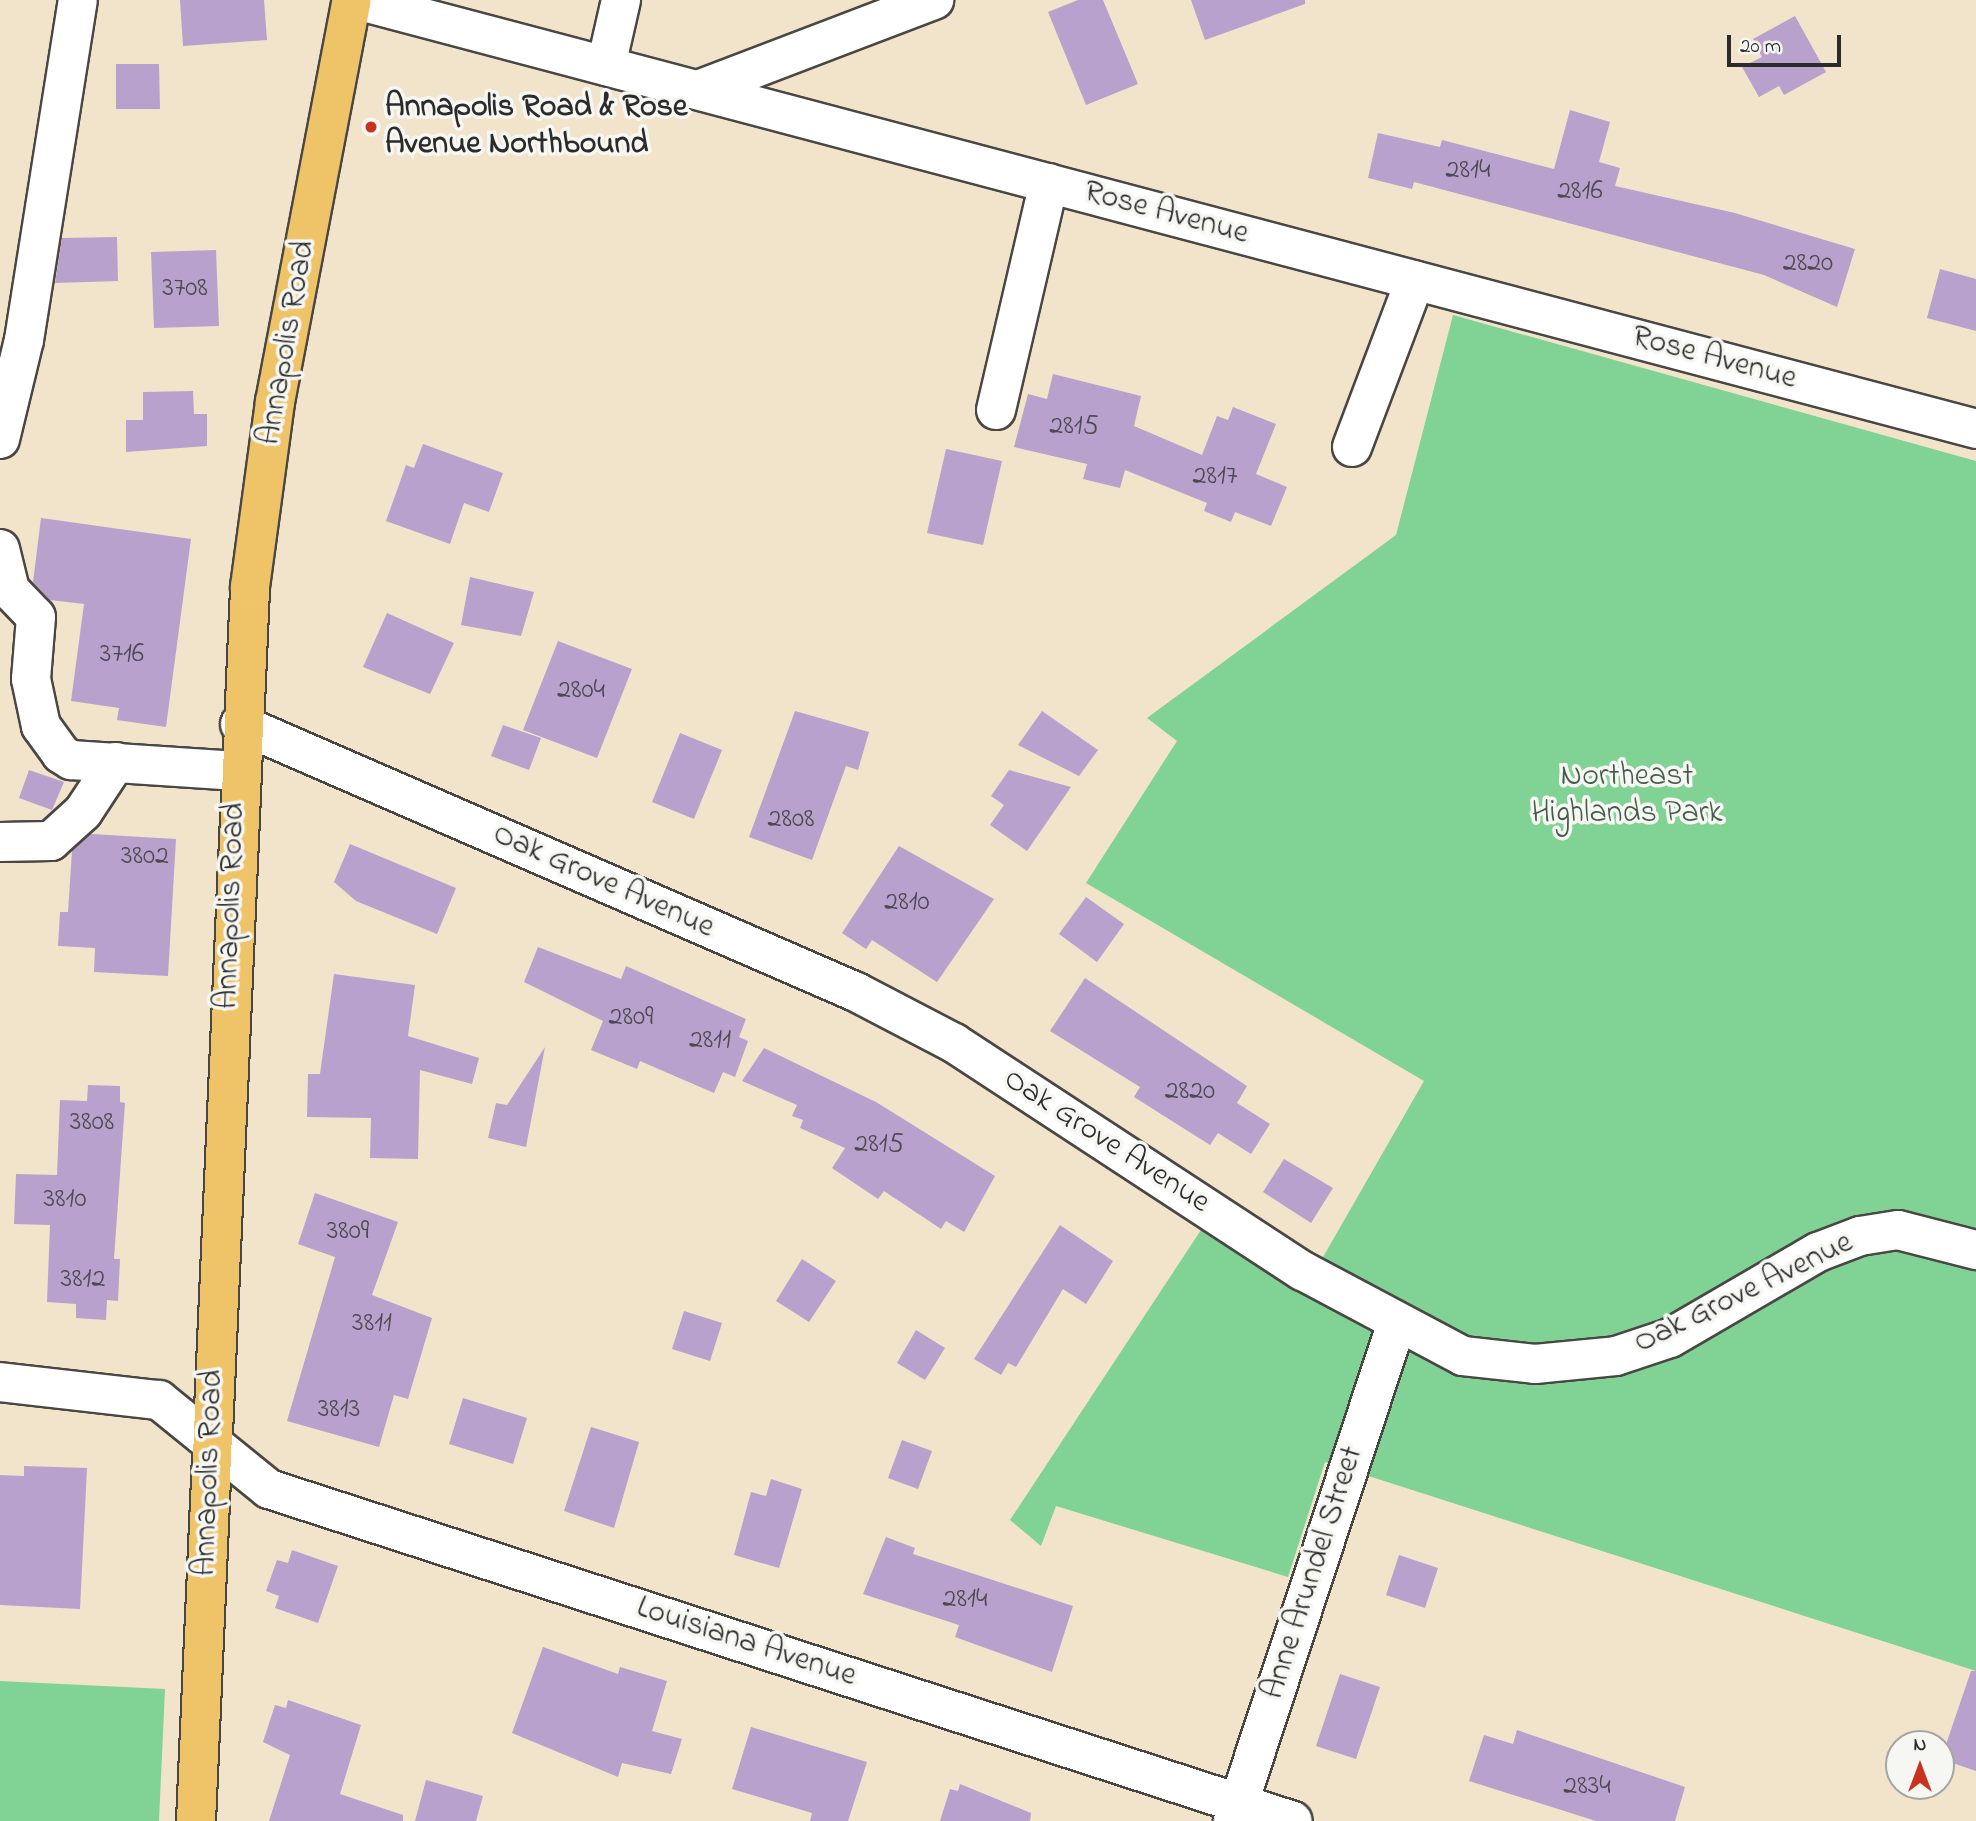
<!DOCTYPE html>
<style>
body{margin:0}
#map{position:relative;width:1976px;height:1821px;overflow:hidden;background:#f1e4cb;font-family:"Indie Flower",sans-serif}
div>[style]{position:absolute}
.green>*{inset:0;background:#80d395}
.building>*{inset:0;background:#b8a1cc}
.roads{filter:drop-shadow(2px 0 #494743) drop-shadow(-2px 0 #494743) drop-shadow(0 2px #494743) drop-shadow(0 -2px #494743)}
.minor>*{height:38px;margin:-19px;padding:0 19px;transform-origin:19px;border-radius:19px;background:#fff}
.major>*{height:38px;margin:-19px;padding:0 19px;transform-origin:19px;border-radius:19px;background:#efc469}
.dots>*{width:19px;height:19px;translate:-50% -50%;box-sizing:border-box;border:4px solid #f6f6f2;border-radius:50%}
span{translate:-50% -50%;white-space:nowrap;text-align:center;line-height:1.15;-webkit-text-stroke:7px #f6f6f2;paint-order:stroke}
.number-label{font-size:28px;color:#4e4853}
.number-label span{-webkit-text-stroke-width:0}
.poi-label{font-size:32px;color:#2b2b2b;font-weight:700}
.left{translate:0 -50%;text-align:left}
.street-label{font-size:32px;color:#2b2b2b}
.park-label{font-size:32px;color:#445d4b}
.north{position:absolute;left:1885px;top:1730px;width:70px;height:70px;box-sizing:border-box;background:#f6f6f2;border:2px solid #a5a5a2;border-radius:50%;rotate:0deg;font-size:19px;font-weight:700;line-height:28px;text-align:center;color:#2b2b2b}
.north::after{content:'';display:block;margin:auto;width:24px;height:32px;background:#c8321e;clip-path:polygon(50% 0,100% 100%,50% 72%,0 100%)}
.scale{position:absolute;left:1727px;top:35px;width:114px;height:32px;box-sizing:border-box;border:4px solid #2b2b2b;border-top:0;padding-left:9px;font-size:21px;line-height:24px;white-space:nowrap;color:#2b2b2b;-webkit-text-stroke:5px #f6f6f2;paint-order:stroke}
</style>
<div id="map">
<div class="green">
<i style="clip-path:polygon(1453px 315px,1976px 461px,1976px 1671px,1325px 1462px,1288px 1577px,1056px 1506px,1041px 1546px,1010px 1520px,1201px 1230px,1303px 1292px,1424px 1081px,1086px 883px,1177px 741px,1147px 718px,1396px 535px)"></i>
<i style="clip-path:polygon(0 1681px,165px 1689px,159px 1821px,0 1821px)"></i>
</div>
<div class="building">
<i style="clip-path:polygon(180px 0,264px 0,267px 40px,183px 46px)"></i>
<i style="clip-path:polygon(1078px 0,1103px 0,1138px 84px,1086px 105px,1048px 12px)"></i>
<i style="clip-path:polygon(1191px 0,1305px 0,1305px 4px,1205px 40px)"></i>
<i style="clip-path:polygon(1795px 16px,1826px 72px,1784px 95px,1779px 86px,1759px 97px,1742px 67px,1762px 57px,1753px 39px)"></i>
<i style="clip-path:polygon(116px 64px,159px 64px,160px 109px,116px 109px)"></i>
<i style="clip-path:polygon(1570px 110px,1610px 122px,1599px 162px,1620px 168px,1615px 186px,1735px 213px,1855px 249px,1837px 307px,1764px 275px,1414px 182px,1412px 189px,1368px 178px,1378px 133px,1440px 147px,1442px 140px,1554px 169px)"></i>
<i style="clip-path:polygon(117px 237px,118px 281px,55px 283px,62px 238px)"></i>
<i style="clip-path:polygon(216px 250px,219px 326px,154px 328px,151px 252px)"></i>
<i style="clip-path:polygon(1940px 269px,1976px 279px,1976px 331px,1927px 318px)"></i>
<i style="clip-path:polygon(1053px 374px,1141px 396px,1134px 426px,1202px 455px,1217px 416px,1228px 420px,1233px 407px,1276px 424px,1256px 474px,1287px 487px,1271px 526px,1235px 512px,1231px 522px,1204px 511px,1207px 503px,1125px 470px,1120px 488px,1083px 479px,1087px 464px,1014px 447px,1028px 394px,1047px 399px)"></i>
<i style="clip-path:polygon(193px 391px,194px 414px,207px 414px,207px 446px,126px 452px,126px 420px,143px 420px,143px 392px)"></i>
<i style="clip-path:polygon(423px 444px,503px 473px,489px 512px,464px 503px,450px 544px,386px 521px,406px 465px,414px 468px)"></i>
<i style="clip-path:polygon(946px 449px,1002px 461px,983px 545px,927px 533px)"></i>
<i style="clip-path:polygon(41px 518px,191px 539px,166px 727px,117px 720px,119px 708px,71px 701px,84px 604px,50px 600px,33px 582px)"></i>
<i style="clip-path:polygon(470px 577px,534px 592px,521px 636px,461px 625px)"></i>
<i style="clip-path:polygon(387px 613px,454px 643px,430px 694px,363px 667px)"></i>
<i style="clip-path:polygon(558px 641px,632px 669px,597px 758px,523px 730px)"></i>
<i style="clip-path:polygon(795px 711px,869px 732px,858px 770px,846px 766px,812px 860px,749px 837px)"></i>
<i style="clip-path:polygon(1042px 711px,1098px 750px,1079px 776px,1018px 745px)"></i>
<i style="clip-path:polygon(503px 725px,541px 738px,529px 770px,491px 756px)"></i>
<i style="clip-path:polygon(680px 733px,722px 750px,694px 819px,652px 802px)"></i>
<i style="clip-path:polygon(29px 770px,64px 782px,52px 810px,19px 798px)"></i>
<i style="clip-path:polygon(1009px 770px,1071px 787px,1027px 851px,990px 825px,1004px 805px,991px 796px)"></i>
<i style="clip-path:polygon(91px 834px,176px 839px,168px 976px,94px 972px,95px 948px,58px 946px,60px 912px,68px 912px,72px 851px)"></i>
<i style="clip-path:polygon(350px 844px,456px 888px,437px 934px,356px 901px,334px 882px)"></i>
<i style="clip-path:polygon(899px 846px,994px 899px,937px 982px,872px 940px,866px 949px,842px 933px)"></i>
<i style="clip-path:polygon(1086px 897px,1124px 924px,1097px 962px,1059px 934px)"></i>
<i style="clip-path:polygon(538px 947px,621px 979px,626px 966px,746px 1019px,739px 1037px,748px 1041px,735px 1077px,723px 1072px,714px 1093px,640px 1061px,637px 1069px,591px 1050px,603px 1021px,524px 982px)"></i>
<i style="clip-path:polygon(334px 974px,415px 985px,408px 1036px,479px 1058px,472px 1084px,420px 1070px,418px 1159px,370px 1158px,371px 1118px,307px 1117px,308px 1074px,320px 1074px)"></i>
<i style="clip-path:polygon(1085px 978px,1247px 1086px,1237px 1103px,1270px 1124px,1251px 1154px,1218px 1133px,1210px 1145px,1134px 1097px,1140px 1087px,1050px 1031px)"></i>
<i style="clip-path:polygon(545px 1047px,526px 1147px,488px 1138px,496px 1103px,507px 1105px)"></i>
<i style="clip-path:polygon(764px 1048px,876px 1102px,995px 1176px,964px 1232px,946px 1221px,941px 1229px,884px 1191px,878px 1199px,832px 1168px,845px 1148px,800px 1128px,803px 1120px,792px 1116px,797px 1105px,742px 1081px)"></i>
<i style="clip-path:polygon(88px 1085px,120px 1086px,120px 1102px,125px 1103px,114px 1259px,120px 1259px,118px 1301px,107px 1300px,106px 1320px,76px 1318px,76px 1304px,47px 1302px,50px 1225px,14px 1224px,16px 1174px,57px 1175px,60px 1100px,87px 1101px)"></i>
<i style="clip-path:polygon(1284px 1159px,1333px 1188px,1311px 1223px,1263px 1192px)"></i>
<i style="clip-path:polygon(315px 1193px,398px 1222px,372px 1295px,432px 1318px,408px 1399px,394px 1395px,379px 1447px,287px 1421px,335px 1257px,298px 1244px)"></i>
<i style="clip-path:polygon(1060px 1225px,1113px 1261px,1086px 1304px,1063px 1289px,1016px 1367px,1008px 1363px,1001px 1375px,974px 1359px)"></i>
<i style="clip-path:polygon(802px 1259px,836px 1281px,809px 1322px,776px 1301px)"></i>
<i style="clip-path:polygon(684px 1311px,722px 1323px,710px 1361px,672px 1349px)"></i>
<i style="clip-path:polygon(916px 1330px,945px 1348px,925px 1380px,897px 1363px)"></i>
<i style="clip-path:polygon(463px 1398px,527px 1418px,513px 1464px,449px 1444px)"></i>
<i style="clip-path:polygon(591px 1427px,639px 1442px,614px 1528px,564px 1511px)"></i>
<i style="clip-path:polygon(902px 1440px,932px 1451px,918px 1489px,888px 1478px)"></i>
<i style="clip-path:polygon(24px 1466px,87px 1468px,80px 1609px,0 1605px,0 1475px,24px 1476px)"></i>
<i style="clip-path:polygon(771px 1479px,802px 1489px,779px 1568px,734px 1555px,751px 1492px,766px 1496px)"></i>
<i style="clip-path:polygon(886px 1537px,915px 1548px,913px 1554px,1073px 1606px,1052px 1672px,955px 1637px,959px 1625px,863px 1594px)"></i>
<i style="clip-path:polygon(292px 1550px,338px 1566px,318px 1623px,275px 1608px,279px 1596px,266px 1591px,277px 1560px,288px 1563px)"></i>
<i style="clip-path:polygon(1399px 1555px,1438px 1568px,1425px 1608px,1386px 1595px)"></i>
<i style="clip-path:polygon(543px 1647px,618px 1674px,620px 1667px,667px 1681px,652px 1731px,682px 1739px,671px 1774px,622px 1763px,618px 1777px,512px 1733px)"></i>
<i style="clip-path:polygon(1971px 1671px,1976px 1671px,1976px 1771px,1941px 1759px)"></i>
<i style="clip-path:polygon(1340px 1674px,1380px 1687px,1356px 1759px,1316px 1746px)"></i>
<i style="clip-path:polygon(288px 1700px,361px 1725px,340px 1794px,403px 1815px,403px 1821px,269px 1821px,290px 1755px,263px 1742px,275px 1705px,286px 1708px)"></i>
<i style="clip-path:polygon(751px 1727px,867px 1762px,848px 1821px,810px 1821px,812px 1813px,732px 1789px)"></i>
<i style="clip-path:polygon(1517px 1730px,1685px 1787px,1675px 1821px,1596px 1821px,1469px 1781px,1484px 1735px,1513px 1744px)"></i>
<i style="clip-path:polygon(426px 1780px,483px 1796px,476px 1821px,415px 1821px)"></i>
<i style="clip-path:polygon(960px 1784px,1031px 1813px,1030px 1821px,940px 1821px,950px 1789px,958px 1791px)"></i>
</div>
<div class="roads">
<div class="minor">
<i style="left:356px;top:0;width:1676px;rotate:14.83deg"></i>
<i style="left:606px;top:66px;width:68px;rotate:-77.2deg"></i>
<i style="left:698px;top:90px;width:253px;rotate:-20.9deg"></i>
<i style="left:996px;top:410px;width:233px;rotate:-76.9deg"></i>
<i style="left:0;top:439px;width:102px;rotate:-76.4deg"></i>
<i style="left:24px;top:340px;width:344px;rotate:-81deg"></i>
<i style="left:1352px;top:447px;width:178px;rotate:-69.3deg"></i>
<i style="left:0;top:549px;width:42px;rotate:76.3deg"></i>
<i style="left:10px;top:590px;width:37px;rotate:46deg"></i>
<i style="left:36px;top:617px;width:62px;rotate:94.6deg"></i>
<i style="left:31px;top:679px;width:48px;rotate:78deg"></i>
<i style="left:41px;top:726px;width:34px;rotate:54deg"></i>
<i style="left:61px;top:754px;width:12px;rotate:31deg"></i>
<i style="left:71px;top:760px;width:167px;rotate:3.8deg"></i>
<i style="left:240px;top:724px;width:672px;rotate:23.51deg"></i>
<i style="left:856px;top:992px;width:110px;rotate:27.5deg"></i>
<i style="left:954px;top:1043px;width:417px;rotate:33.2deg"></i>
<i style="left:1303px;top:1271px;width:181px;rotate:28deg"></i>
<i style="left:1463px;top:1356px;width:72px;rotate:6.3deg"></i>
<i style="left:1535px;top:1364px;width:81px;rotate:-5.6deg"></i>
<i style="left:1616px;top:1356px;width:57px;rotate:-18.4deg"></i>
<i style="left:1670px;top:1338px;width:171px;rotate:-30.2deg"></i>
<i style="left:1818px;top:1252px;width:45px;rotate:-20.9deg"></i>
<i style="left:1860px;top:1236px;width:38px;rotate:-9deg"></i>
<i style="left:1898px;top:1230px;width:81px;rotate:14.4deg"></i>
<i style="left:0;top:842px;width:51px;rotate:-1.1deg"></i>
<i style="left:51px;top:841px;width:43px;rotate:-42.2deg"></i>
<i style="left:83px;top:812px;width:60px;rotate:-56.6deg"></i>
<i style="left:0;top:1382px;width:160px;rotate:6.5deg"></i>
<i style="left:159px;top:1400px;width:141px;rotate:39deg"></i>
<i style="left:269px;top:1489px;width:1076px;rotate:17.96deg"></i>
<i style="left:1233px;top:1821px;width:522px;rotate:-71.81deg"></i>
</div>
<div class="major">
<i style="left:196px;top:1821px;width:1235px;rotate:-87.49deg"></i>
<i style="left:250px;top:587px;width:187px;rotate:-82.3deg"></i>
<i style="left:275px;top:402px;width:409px;rotate:-79.2deg"></i>
</div>
</div>
<div class="dots">
<i style="left:371px;top:127px;background:#c8321e"></i>
</div>
<div class="number-label">
<span style="left:1468px;top:171px">2814</span>
<span style="left:1580px;top:192px">2816</span>
<span style="left:1808px;top:264px">2820</span>
<span style="left:185px;top:289px">3708</span>
<span style="left:1074px;top:427px">2815</span>
<span style="left:1215px;top:477px">2817</span>
<span style="left:122px;top:655px">3716</span>
<span style="left:581px;top:691px">2804</span>
<span style="left:791px;top:820px">2808</span>
<span style="left:145px;top:857px">3802</span>
<span style="left:907px;top:903px">2810</span>
<span style="left:631px;top:1018px">2809</span>
<span style="left:710px;top:1041px">2811</span>
<span style="left:1190px;top:1092px">2820</span>
<span style="left:92px;top:1123px">3808</span>
<span style="left:879px;top:1145px">2815</span>
<span style="left:65px;top:1200px">3810</span>
<span style="left:348px;top:1232px">3809</span>
<span style="left:83px;top:1280px">3812</span>
<span style="left:372px;top:1324px">3811</span>
<span style="left:339px;top:1410px">3813</span>
<span style="left:965px;top:1600px">2814</span>
<span style="left:1587px;top:1787px">2834</span>
</div>
<div class="poi-label">
<span class="left" style="left:385px;top:127px">Annapolis Road &amp; Rose<br>Avenue Northbound</span>
</div>
<div class="street-label">
<span style="left:1166px;top:214px;rotate:15deg">Rose Avenue</span>
<span style="left:288px;top:343px;rotate:-80deg">Annapolis Road</span>
<span style="left:1714px;top:359px;rotate:15deg">Rose Avenue</span>
<span style="left:603px;top:882px;rotate:24deg">Oak Grove Avenue</span>
<span style="left:232px;top:906px;rotate:-88deg">Annapolis Road</span>
<span style="left:1106px;top:1142px;rotate:33deg">Oak Grove Avenue</span>
<span style="left:1744px;top:1294px;rotate:-26deg">Oak Grove Avenue</span>
<span style="left:210px;top:1473px;rotate:-88deg">Annapolis Road</span>
<span style="left:1314px;top:1573px;rotate:-72deg">Anne Arundel Street</span>
<span style="left:746px;top:1643px;rotate:18deg">Louisiana Avenue</span>
</div>
<div class="park-label">
<span style="left:1627px;top:796px">Northeast<br>Highlands Park</span>
</div>
<div class="north">N</div>
<div class="scale">20 m</div>
</div>
